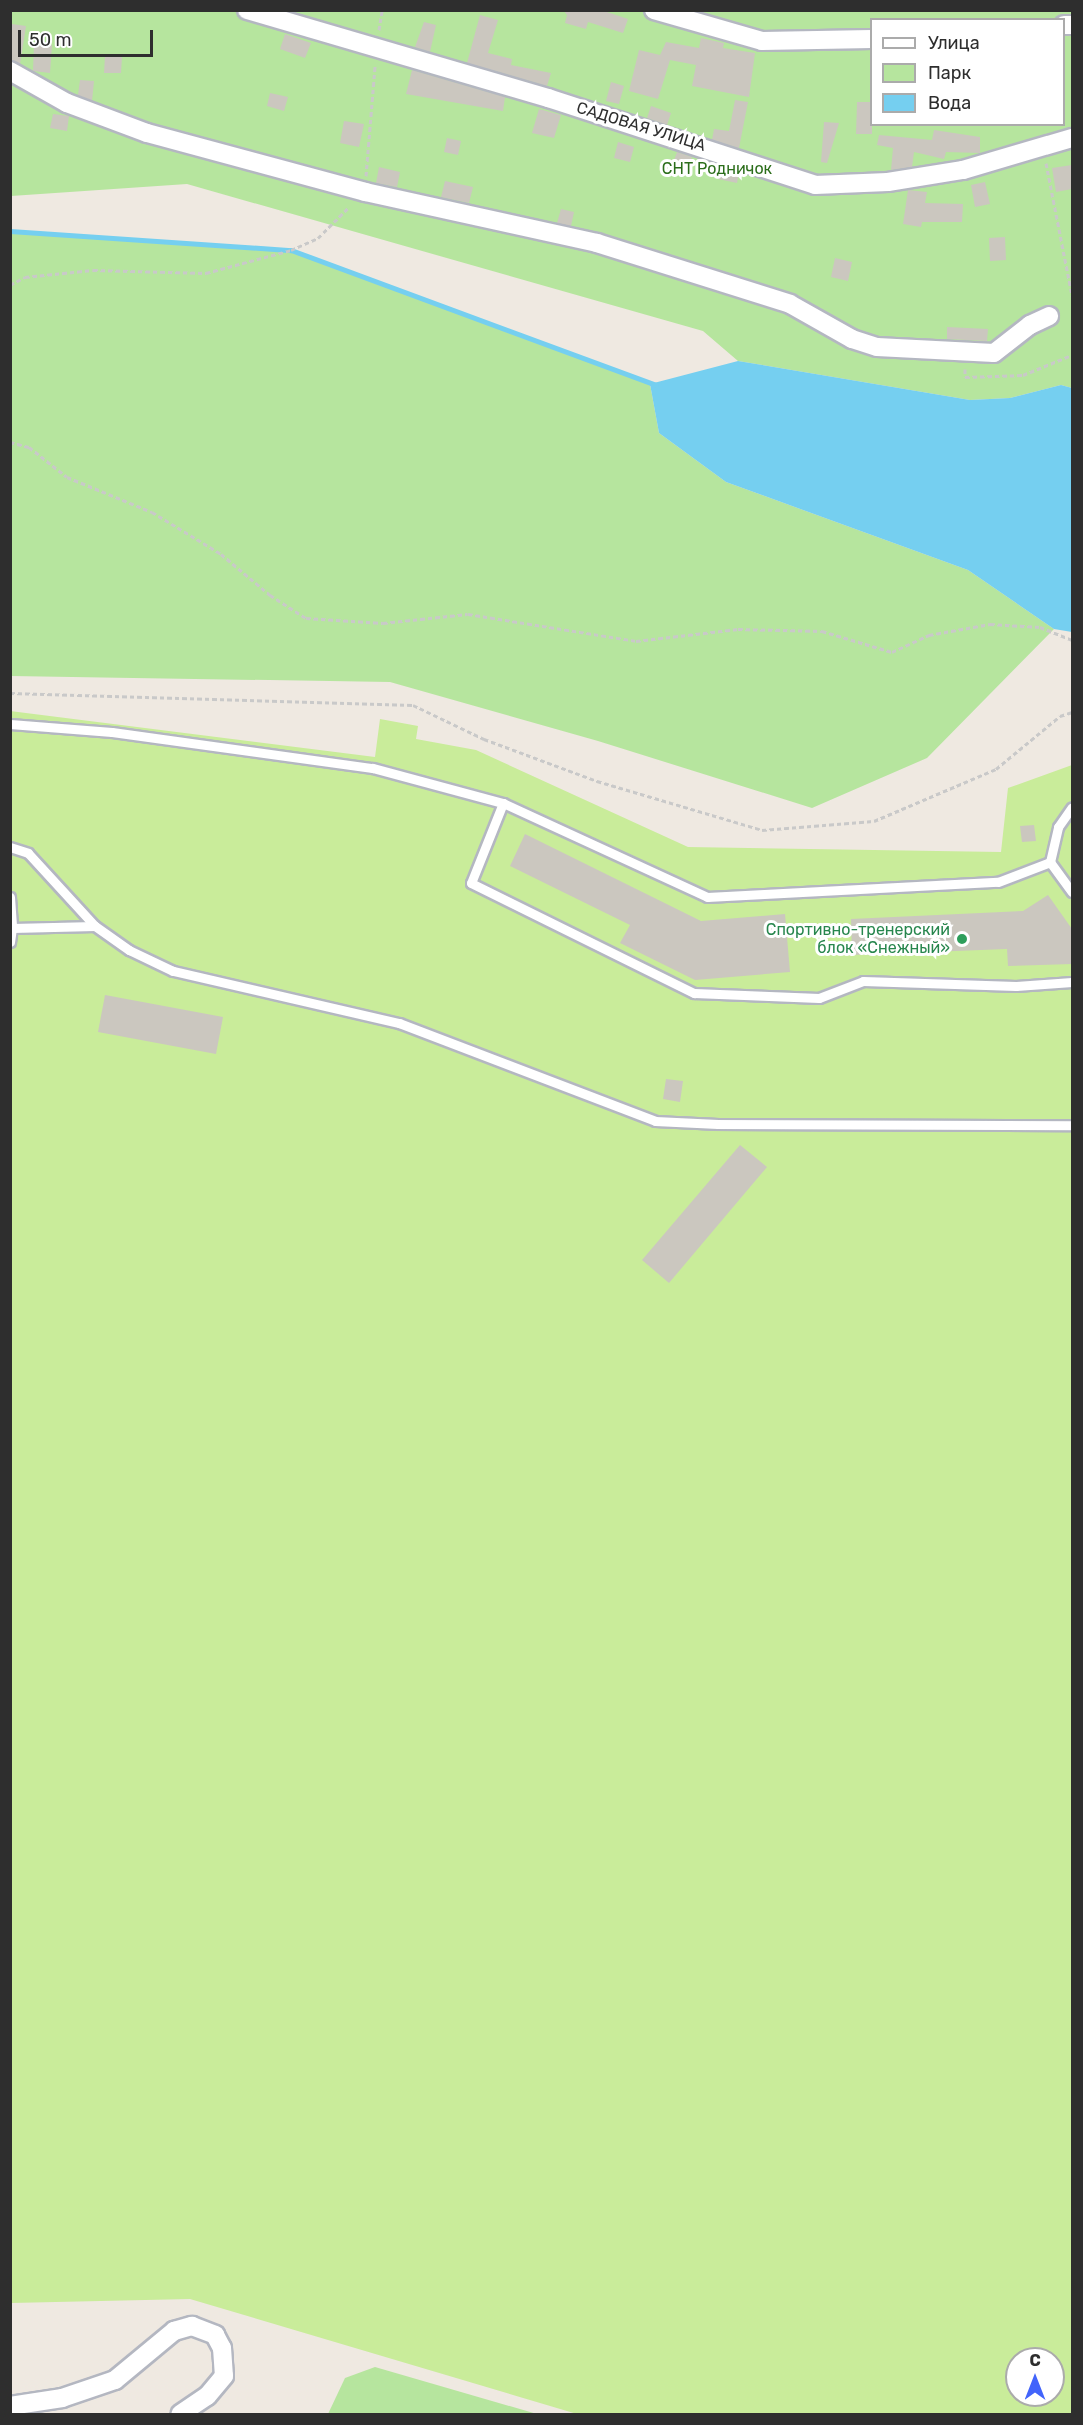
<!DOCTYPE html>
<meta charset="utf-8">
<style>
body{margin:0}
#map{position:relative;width:1083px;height:2425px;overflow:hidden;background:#efe9e1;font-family:Rubik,sans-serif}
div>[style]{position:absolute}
.green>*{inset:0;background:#b6e59e}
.pitch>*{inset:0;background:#c9ec9a}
.water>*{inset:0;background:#75cff0}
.stream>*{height:5px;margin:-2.5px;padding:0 2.5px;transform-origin:2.5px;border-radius:2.5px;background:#75cff0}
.building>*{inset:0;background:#cbc7bf}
.path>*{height:3px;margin-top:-1.5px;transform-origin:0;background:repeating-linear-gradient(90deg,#c9c9c9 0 4.5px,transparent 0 7.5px)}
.roads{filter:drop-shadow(2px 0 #b4b7c1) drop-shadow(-2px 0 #b4b7c1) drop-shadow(0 2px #b4b7c1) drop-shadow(0 -2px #b4b7c1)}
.lane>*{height:9px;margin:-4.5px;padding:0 4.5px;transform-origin:4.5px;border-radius:4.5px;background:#fff}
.street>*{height:18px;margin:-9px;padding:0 9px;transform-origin:9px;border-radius:9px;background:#fff}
.dots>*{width:16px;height:16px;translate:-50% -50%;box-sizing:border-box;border:3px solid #fff;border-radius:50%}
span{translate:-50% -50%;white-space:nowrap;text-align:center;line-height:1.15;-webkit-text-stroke:6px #fff;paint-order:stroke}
.street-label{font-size:16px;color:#2e2e2e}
.park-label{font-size:16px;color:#2c6e1b}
.leisure-label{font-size:16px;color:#27864d}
.right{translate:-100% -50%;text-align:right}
.frame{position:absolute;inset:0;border:12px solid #2e2e2e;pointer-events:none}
.legend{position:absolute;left:870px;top:18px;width:195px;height:108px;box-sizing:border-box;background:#fff;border:2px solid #ababab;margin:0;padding:8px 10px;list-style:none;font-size:18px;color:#2e2e2e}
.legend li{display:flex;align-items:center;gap:12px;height:30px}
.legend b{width:30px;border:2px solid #ababab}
.north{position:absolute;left:1005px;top:2347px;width:60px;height:60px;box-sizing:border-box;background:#fff;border:2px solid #ababab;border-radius:50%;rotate:0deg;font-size:16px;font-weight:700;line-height:24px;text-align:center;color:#2e2e2e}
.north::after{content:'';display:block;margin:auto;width:21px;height:27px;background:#4264fb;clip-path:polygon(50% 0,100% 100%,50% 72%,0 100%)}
.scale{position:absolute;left:18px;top:30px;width:135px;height:27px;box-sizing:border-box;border:3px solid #2e2e2e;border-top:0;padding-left:8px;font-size:18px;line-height:21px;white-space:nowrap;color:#2e2e2e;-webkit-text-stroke:4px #fff;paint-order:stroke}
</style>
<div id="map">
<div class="green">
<i style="clip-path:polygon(evenodd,11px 11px,1072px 11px,1072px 388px,1061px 385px,1010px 398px,970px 400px,738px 361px,703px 331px,187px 184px,11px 196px,11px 11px,872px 20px,1064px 20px,1064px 124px,872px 124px,872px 20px)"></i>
<i style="clip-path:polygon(10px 231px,291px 250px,650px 384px,659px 433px,726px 482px,968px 570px,1054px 629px,927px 758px,812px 808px,598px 741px,390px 682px,11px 676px)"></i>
<i style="clip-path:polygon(375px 2367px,537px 2414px,328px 2414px,345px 2378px)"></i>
</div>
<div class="pitch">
<i style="clip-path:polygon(evenodd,10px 711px,375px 757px,380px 719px,418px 726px,416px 739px,476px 750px,688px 847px,1001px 852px,1008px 788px,1072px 765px,1072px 2414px,577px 2414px,190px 2299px,11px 2303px,10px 711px,1017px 2359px,1053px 2359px,1053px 2395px,1017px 2395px,1017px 2359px)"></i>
</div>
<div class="water">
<i style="clip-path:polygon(738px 361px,970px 400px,1010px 398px,1061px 385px,1072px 388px,1072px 632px,1054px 629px,968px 570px,726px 482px,659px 433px,650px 384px)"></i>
</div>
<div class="stream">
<i style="left:10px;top:231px;width:282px;rotate:3.9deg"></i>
<i style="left:291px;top:250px;width:389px;rotate:20.3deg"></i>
</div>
<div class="building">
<i style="clip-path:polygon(563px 10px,601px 10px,628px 19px,623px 33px,588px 22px,586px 29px,565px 23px,567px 15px)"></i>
<i style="clip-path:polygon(480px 15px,498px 20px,488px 53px,512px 59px,511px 65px,551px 73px,547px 86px,467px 63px)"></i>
<i style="clip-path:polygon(424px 22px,436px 25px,430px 52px,415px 47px)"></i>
<i style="clip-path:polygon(12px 24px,26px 26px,20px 64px,10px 60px)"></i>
<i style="clip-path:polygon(285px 34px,311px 43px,305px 58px,280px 49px)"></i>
<i style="clip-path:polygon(701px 38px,724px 43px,723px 48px,755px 53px,749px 97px,692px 86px,696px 65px,670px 60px,658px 99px,629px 91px,639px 50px,660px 55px,666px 42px,699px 48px)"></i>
<i style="clip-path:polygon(34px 44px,52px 45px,50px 73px,33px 71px)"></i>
<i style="clip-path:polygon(105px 56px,122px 57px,121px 73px,104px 73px)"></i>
<i style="clip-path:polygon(412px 70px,505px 97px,503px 111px,406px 94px)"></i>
<i style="clip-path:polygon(80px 80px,94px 81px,92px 101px,78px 95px)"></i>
<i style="clip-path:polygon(611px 82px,624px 86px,619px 104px,606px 101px)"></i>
<i style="clip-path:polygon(270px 93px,288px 97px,284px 111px,267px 106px)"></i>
<i style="clip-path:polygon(735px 100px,748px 102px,739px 148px,712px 140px,714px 129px,729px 131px)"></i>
<i style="clip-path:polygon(857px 102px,872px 102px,872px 134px,856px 134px)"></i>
<i style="clip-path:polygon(651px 106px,671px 113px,667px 125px,647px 118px)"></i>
<i style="clip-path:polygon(539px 109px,561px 115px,554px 138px,532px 133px)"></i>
<i style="clip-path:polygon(53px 114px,69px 116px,67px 131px,50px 128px)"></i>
<i style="clip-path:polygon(344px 121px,364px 124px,359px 147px,340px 143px)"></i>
<i style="clip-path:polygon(824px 122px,839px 123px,827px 163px,821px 162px)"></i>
<i style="clip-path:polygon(934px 130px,980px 137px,980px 153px,946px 152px,944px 159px,914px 152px,912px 167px,891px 170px,893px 148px,877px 145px,879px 135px,932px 140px)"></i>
<i style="clip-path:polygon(447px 138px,461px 141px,458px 155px,444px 152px)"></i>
<i style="clip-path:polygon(618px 142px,634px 147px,630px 162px,614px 158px)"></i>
<i style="clip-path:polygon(677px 152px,692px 157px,685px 175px,671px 169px)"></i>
<i style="clip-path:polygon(1072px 165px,1072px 189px,1056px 192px,1052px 168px)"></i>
<i style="clip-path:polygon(721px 166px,739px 172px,737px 183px,718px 179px)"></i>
<i style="clip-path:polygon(379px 167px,400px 172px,397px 187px,376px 183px)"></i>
<i style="clip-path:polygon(445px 181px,473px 187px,469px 203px,441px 197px)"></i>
<i style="clip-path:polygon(985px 182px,990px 204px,975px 207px,971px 185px)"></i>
<i style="clip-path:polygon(908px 190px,927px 192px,925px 203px,963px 204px,962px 222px,922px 222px,921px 227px,903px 224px)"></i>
<i style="clip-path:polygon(561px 209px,574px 212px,571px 226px,557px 223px)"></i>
<i style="clip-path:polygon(1005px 237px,1006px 260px,990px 261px,989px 238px)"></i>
<i style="clip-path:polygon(835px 258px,852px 262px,848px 281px,831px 277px)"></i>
<i style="clip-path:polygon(947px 327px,988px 329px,987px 341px,947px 339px)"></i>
<i style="clip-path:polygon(1034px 825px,1036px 841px,1022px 842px,1020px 826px)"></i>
<i style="clip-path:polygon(525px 834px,701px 921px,785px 914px,790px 972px,695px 980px,620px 943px,630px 925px,510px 866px)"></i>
<i style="clip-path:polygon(1048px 895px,1072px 929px,1072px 964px,1008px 966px,1007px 949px,852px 955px,851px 919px,1023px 911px)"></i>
<i style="clip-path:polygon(105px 995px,223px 1017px,216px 1054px,98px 1032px)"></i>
<i style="clip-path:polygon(666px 1079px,683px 1081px,680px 1102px,663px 1099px)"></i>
<i style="clip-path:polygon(740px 1145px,767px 1167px,669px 1283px,642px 1260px)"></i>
</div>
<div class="path">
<i style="left:379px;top:30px;width:20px;rotate:-81deg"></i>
<i style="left:1046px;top:163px;width:136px;rotate:78.9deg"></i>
<i style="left:366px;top:176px;width:110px;rotate:-85.3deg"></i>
<i style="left:10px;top:285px;width:17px;rotate:-28deg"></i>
<i style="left:25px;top:277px;width:68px;rotate:-5.9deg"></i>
<i style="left:93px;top:270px;width:113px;rotate:1.5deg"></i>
<i style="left:206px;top:273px;width:88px;rotate:-15.1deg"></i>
<i style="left:291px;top:250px;width:30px;rotate:-24deg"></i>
<i style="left:318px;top:238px;width:45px;rotate:-45deg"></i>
<i style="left:965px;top:369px;width:8px;rotate:90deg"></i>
<i style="left:965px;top:377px;width:58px;rotate:-2deg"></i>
<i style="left:1023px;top:375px;width:53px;rotate:-22.2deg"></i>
<i style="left:10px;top:442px;width:20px;rotate:15deg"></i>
<i style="left:29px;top:447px;width:48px;rotate:38.3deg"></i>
<i style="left:67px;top:477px;width:92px;rotate:22.4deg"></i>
<i style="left:152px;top:512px;width:81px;rotate:31.3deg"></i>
<i style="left:221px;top:554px;width:64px;rotate:39.9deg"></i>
<i style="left:270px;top:595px;width:43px;rotate:32.6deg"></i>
<i style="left:306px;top:618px;width:77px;rotate:3.7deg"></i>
<i style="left:383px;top:623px;width:85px;rotate:-6deg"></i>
<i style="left:468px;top:614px;width:170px;rotate:9.1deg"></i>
<i style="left:636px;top:641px;width:103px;rotate:-6.7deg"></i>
<i style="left:738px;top:629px;width:84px;rotate:1.4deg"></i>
<i style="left:822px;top:631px;width:73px;rotate:16.7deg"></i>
<i style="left:892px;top:652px;width:41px;rotate:-24.7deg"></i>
<i style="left:929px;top:635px;width:62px;rotate:-10.2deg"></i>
<i style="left:990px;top:624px;width:50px;rotate:3.4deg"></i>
<i style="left:1040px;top:627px;width:35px;rotate:22deg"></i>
<i style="left:10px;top:693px;width:403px;rotate:1.7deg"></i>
<i style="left:413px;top:705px;width:79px;rotate:25.6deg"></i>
<i style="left:484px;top:739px;width:121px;rotate:20.4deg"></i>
<i style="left:597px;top:781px;width:172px;rotate:16.5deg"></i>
<i style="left:762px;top:830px;width:112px;rotate:-4.6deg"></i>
<i style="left:874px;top:821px;width:133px;rotate:-23.1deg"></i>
<i style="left:996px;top:769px;width:83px;rotate:-39.6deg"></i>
<i style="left:1060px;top:716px;width:13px;rotate:-18deg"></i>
</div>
<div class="roads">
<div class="lane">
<i style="left:10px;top:724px;width:102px;rotate:4.5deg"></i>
<i style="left:112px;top:732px;width:263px;rotate:7.9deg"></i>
<i style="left:373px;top:768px;width:135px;rotate:15.1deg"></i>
<i style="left:503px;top:803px;width:225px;rotate:24.7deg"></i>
<i style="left:707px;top:897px;width:291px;rotate:-3deg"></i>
<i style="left:998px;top:882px;width:56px;rotate:-21deg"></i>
<i style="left:1050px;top:862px;width:36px;rotate:-77deg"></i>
<i style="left:1058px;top:827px;width:24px;rotate:-55deg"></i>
<i style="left:503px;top:803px;width:86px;rotate:111.8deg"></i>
<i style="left:471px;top:883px;width:249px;rotate:26.3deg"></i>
<i style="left:694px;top:993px;width:125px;rotate:2.3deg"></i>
<i style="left:819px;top:998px;width:47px;rotate:-21.1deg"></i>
<i style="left:863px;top:981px;width:153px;rotate:1.9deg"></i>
<i style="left:1016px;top:986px;width:56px;rotate:-4.1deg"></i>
<i style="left:10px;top:847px;width:19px;rotate:18deg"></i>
<i style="left:28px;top:853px;width:99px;rotate:47.5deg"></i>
<i style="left:95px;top:926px;width:42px;rotate:35.2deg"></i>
<i style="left:129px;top:950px;width:49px;rotate:25.5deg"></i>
<i style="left:173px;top:971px;width:232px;rotate:13deg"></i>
<i style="left:399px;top:1023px;width:274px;rotate:20.9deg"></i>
<i style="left:655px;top:1121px;width:63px;rotate:2.7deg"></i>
<i style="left:718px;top:1124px;width:354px;rotate:0.2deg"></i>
<i style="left:1050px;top:862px;width:37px;rotate:54deg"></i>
<i style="left:10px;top:897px;width:31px;rotate:86deg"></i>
<i style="left:12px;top:928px;width:83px;rotate:-1.4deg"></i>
<i style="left:10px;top:942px;width:14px;rotate:-82deg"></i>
</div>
<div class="street">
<i style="left:247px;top:10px;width:314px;rotate:16.3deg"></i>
<i style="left:548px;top:98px;width:281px;rotate:18deg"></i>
<i style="left:815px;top:185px;width:73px;rotate:-2.4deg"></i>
<i style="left:888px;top:182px;width:76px;rotate:-9.1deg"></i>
<i style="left:963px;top:170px;width:114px;rotate:-16.4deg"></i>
<i style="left:654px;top:10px;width:112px;rotate:16deg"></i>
<i style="left:762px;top:41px;width:110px;rotate:-1deg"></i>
<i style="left:1064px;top:25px;width:8px"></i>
<i style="left:10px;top:71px;width:65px;rotate:29.3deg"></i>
<i style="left:67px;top:103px;width:85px;rotate:20.6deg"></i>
<i style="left:147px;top:133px;width:226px;rotate:15.1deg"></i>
<i style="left:365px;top:192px;width:238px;rotate:12.4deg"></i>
<i style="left:597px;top:243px;width:202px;rotate:17.5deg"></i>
<i style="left:790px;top:304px;width:71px;rotate:29.4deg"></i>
<i style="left:852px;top:339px;width:26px;rotate:18deg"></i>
<i style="left:877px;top:347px;width:117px;rotate:2.9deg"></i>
<i style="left:994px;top:353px;width:46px;rotate:-37.9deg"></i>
<i style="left:1030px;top:325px;width:21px;rotate:-25deg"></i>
<i style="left:10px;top:2406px;width:53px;rotate:-8.7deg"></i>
<i style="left:62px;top:2398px;width:56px;rotate:-18.8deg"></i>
<i style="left:115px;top:2380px;width:77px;rotate:-39.7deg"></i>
<i style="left:174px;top:2331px;width:19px;rotate:-16deg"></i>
<i style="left:192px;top:2326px;width:25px;rotate:21deg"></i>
<i style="left:215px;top:2335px;width:15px;rotate:62deg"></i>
<i style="left:222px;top:2348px;width:28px;rotate:86deg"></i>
<i style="left:224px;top:2376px;width:26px;rotate:130deg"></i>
<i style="left:207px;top:2396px;width:32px;rotate:146deg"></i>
</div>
</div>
<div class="dots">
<i style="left:962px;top:939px;background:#2e9e5b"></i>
</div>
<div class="street-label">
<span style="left:641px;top:127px;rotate:17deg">САДОВАЯ УЛИЦА</span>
</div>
<div class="park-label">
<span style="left:717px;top:169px">СНТ Родничок</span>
</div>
<div class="leisure-label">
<span class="right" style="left:950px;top:939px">Спортивно-тренерский<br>блок «Снежный»</span>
</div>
<div class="frame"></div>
<ul class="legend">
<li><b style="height:8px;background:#fff"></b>Улица</li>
<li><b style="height:16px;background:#b6e59e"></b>Парк</li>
<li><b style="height:16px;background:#75cff0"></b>Вода</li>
</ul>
<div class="north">С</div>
<div class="scale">50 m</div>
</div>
